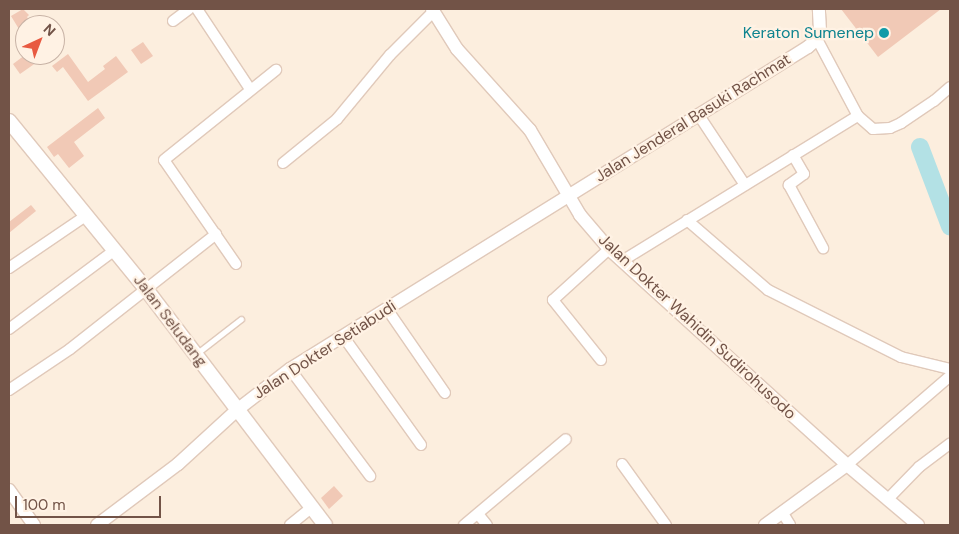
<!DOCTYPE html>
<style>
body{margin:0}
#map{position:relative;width:959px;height:534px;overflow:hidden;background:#fceede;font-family:"DM Sans",sans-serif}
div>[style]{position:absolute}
.river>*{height:18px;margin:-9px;padding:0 9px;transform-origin:9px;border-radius:9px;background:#b3e1e5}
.building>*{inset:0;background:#f1c9b6}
.roads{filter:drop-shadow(1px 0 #e0c9ba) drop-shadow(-1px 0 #e0c9ba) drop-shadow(0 1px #e0c9ba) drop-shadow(0 -1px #e0c9ba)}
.service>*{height:5px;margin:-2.5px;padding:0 2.5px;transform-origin:2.5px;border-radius:2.5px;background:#fff}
.minor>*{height:10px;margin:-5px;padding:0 5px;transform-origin:5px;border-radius:5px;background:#fff}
.tertiary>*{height:12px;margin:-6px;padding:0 6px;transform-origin:6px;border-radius:6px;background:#fff}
.secondary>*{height:14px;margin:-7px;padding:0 7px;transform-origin:7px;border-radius:7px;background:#fff}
.dots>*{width:14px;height:14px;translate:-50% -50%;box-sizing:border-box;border:2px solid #fff2e4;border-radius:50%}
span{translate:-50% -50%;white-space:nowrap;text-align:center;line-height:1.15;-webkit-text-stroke:4.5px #fff2e4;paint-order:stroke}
.culture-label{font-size:16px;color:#0d838f}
.right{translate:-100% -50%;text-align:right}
.street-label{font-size:16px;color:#725347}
.frame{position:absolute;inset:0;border:10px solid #725347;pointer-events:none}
.north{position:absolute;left:15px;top:15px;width:50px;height:50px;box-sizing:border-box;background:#fff2e4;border:1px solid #c7b2a5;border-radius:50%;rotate:43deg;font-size:14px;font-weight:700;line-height:20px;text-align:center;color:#725347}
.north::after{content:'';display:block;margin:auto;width:18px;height:22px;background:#e85a41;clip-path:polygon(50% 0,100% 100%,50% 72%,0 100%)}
.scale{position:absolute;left:15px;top:496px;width:146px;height:22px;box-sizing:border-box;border:2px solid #725347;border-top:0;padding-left:6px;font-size:15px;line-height:18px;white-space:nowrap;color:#725347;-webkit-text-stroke:4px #fff2e4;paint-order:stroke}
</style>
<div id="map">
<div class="river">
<i style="left:920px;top:147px;width:85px;rotate:69.2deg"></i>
</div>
<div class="building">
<i style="clip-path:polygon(23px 9px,29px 15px,27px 17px,32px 25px,25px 25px,25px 39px,11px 16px)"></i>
<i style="clip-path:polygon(841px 9px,941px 9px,878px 57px)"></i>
<i style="clip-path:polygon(143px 42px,153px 56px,141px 64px,131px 50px)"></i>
<i style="clip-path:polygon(68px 54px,88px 82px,105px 69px,103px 66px,116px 56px,128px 72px,88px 101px,63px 67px,57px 72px,52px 66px)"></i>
<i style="clip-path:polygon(25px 55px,36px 55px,40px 60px,20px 74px,13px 64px)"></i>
<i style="clip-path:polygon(98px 108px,105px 118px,74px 142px,84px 156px,69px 168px,58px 154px,54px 157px,47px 147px)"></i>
<i style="clip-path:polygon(31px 205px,36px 211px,9px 233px,9px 222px)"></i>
<i style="clip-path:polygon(334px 486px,343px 496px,329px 509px,321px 498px)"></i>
</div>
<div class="roads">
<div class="service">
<i style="left:196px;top:354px;width:57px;rotate:-37.9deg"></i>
</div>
<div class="minor">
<i style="left:197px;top:9px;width:96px;rotate:56.5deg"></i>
<i style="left:173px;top:21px;width:20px;rotate:-37deg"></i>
<i style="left:817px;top:39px;width:87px;rotate:62deg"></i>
<i style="left:858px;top:116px;width:20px;rotate:41deg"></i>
<i style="left:873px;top:129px;width:17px;rotate:-3deg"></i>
<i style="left:890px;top:128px;width:12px;rotate:-24deg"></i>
<i style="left:901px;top:123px;width:40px;rotate:-34deg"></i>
<i style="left:934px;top:101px;width:21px;rotate:-41deg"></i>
<i style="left:698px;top:114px;width:85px;rotate:56.5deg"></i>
<i style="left:793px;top:155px;width:22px;rotate:60deg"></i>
<i style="left:804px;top:174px;width:19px;rotate:144deg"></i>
<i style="left:789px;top:185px;width:72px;rotate:61.6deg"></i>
<i style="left:283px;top:163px;width:70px;rotate:-39.2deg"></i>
<i style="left:337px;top:119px;width:83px;rotate:-50.4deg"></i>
<i style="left:390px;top:55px;width:62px;rotate:-45deg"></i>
<i style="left:687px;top:220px;width:107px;rotate:40.8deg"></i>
<i style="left:768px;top:290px;width:149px;rotate:26.7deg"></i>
<i style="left:901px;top:357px;width:50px;rotate:13.8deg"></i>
<i style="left:622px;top:261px;width:277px;rotate:-31.6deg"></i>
<i style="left:236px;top:264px;width:126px;rotate:-124.7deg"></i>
<i style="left:164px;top:160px;width:144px;rotate:-38.8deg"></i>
<i style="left:9px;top:268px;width:94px;rotate:-34.2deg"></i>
<i style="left:387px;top:309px;width:102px;rotate:55.4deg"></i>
<i style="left:9px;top:329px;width:132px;rotate:-36.7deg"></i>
<i style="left:343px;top:336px;width:134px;rotate:54.4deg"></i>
<i style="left:601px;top:360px;width:77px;rotate:-128.7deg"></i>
<i style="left:553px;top:300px;width:76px;rotate:-42.3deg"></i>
<i style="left:290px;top:369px;width:134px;rotate:53.2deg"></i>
<i style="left:9px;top:390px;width:73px;rotate:-33.9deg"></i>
<i style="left:70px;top:349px;width:186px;rotate:-38.2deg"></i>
<i style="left:622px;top:464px;width:75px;rotate:54.2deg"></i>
<i style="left:847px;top:465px;width:136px;rotate:-40.8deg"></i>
<i style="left:888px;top:499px;width:45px;rotate:-45.9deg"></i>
<i style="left:919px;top:467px;width:39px;rotate:-37deg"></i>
<i style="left:782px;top:512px;width:15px;rotate:58deg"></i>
<i style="left:478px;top:514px;width:14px;rotate:51deg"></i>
<i style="left:290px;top:525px;width:27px;rotate:-39deg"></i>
<i style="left:464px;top:525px;width:133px;rotate:-40.1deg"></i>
</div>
<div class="tertiary">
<i style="left:432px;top:9px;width:47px;rotate:58deg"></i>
<i style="left:457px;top:49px;width:109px;rotate:48deg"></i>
<i style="left:530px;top:130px;width:99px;rotate:59.5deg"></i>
<i style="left:580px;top:215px;width:45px;rotate:49.5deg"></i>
<i style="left:609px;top:249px;width:321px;rotate:42.2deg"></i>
<i style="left:847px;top:465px;width:93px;rotate:40.2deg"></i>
<i style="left:9px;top:490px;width:43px;rotate:54.5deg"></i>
<i style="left:97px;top:525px;width:101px;rotate:-37deg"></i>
<i style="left:178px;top:464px;width:80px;rotate:-42.5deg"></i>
<i style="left:237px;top:410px;width:67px;rotate:-37.7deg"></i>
<i style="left:290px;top:369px;width:610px;rotate:-31.87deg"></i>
<i style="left:808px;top:47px;width:12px;rotate:-42deg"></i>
<i style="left:817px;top:39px;width:9px;rotate:-69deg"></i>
<i style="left:820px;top:31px;width:22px;rotate:-93deg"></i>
<i style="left:765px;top:525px;width:102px;rotate:-36.2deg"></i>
</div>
<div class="secondary">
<i style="left:9px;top:121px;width:217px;rotate:50.8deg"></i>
<i style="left:146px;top:289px;width:296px;rotate:52.8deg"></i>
</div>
</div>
<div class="dots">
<i style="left:884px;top:33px;background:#0f9aa8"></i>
</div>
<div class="culture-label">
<span class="right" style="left:874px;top:33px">Keraton Sumenep</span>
</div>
<div class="street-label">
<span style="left:693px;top:118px;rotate:-32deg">Jalan Jenderal Basuki Rachmat</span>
<span style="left:170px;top:321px;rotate:53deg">Jalan Seludang</span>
<span style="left:697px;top:327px;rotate:43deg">Jalan Dokter Wahidin Sudirohusodo</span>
<span style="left:325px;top:350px;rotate:-33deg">Jalan Dokter Setiabudi</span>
</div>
<div class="frame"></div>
<div class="north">N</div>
<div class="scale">100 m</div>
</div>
